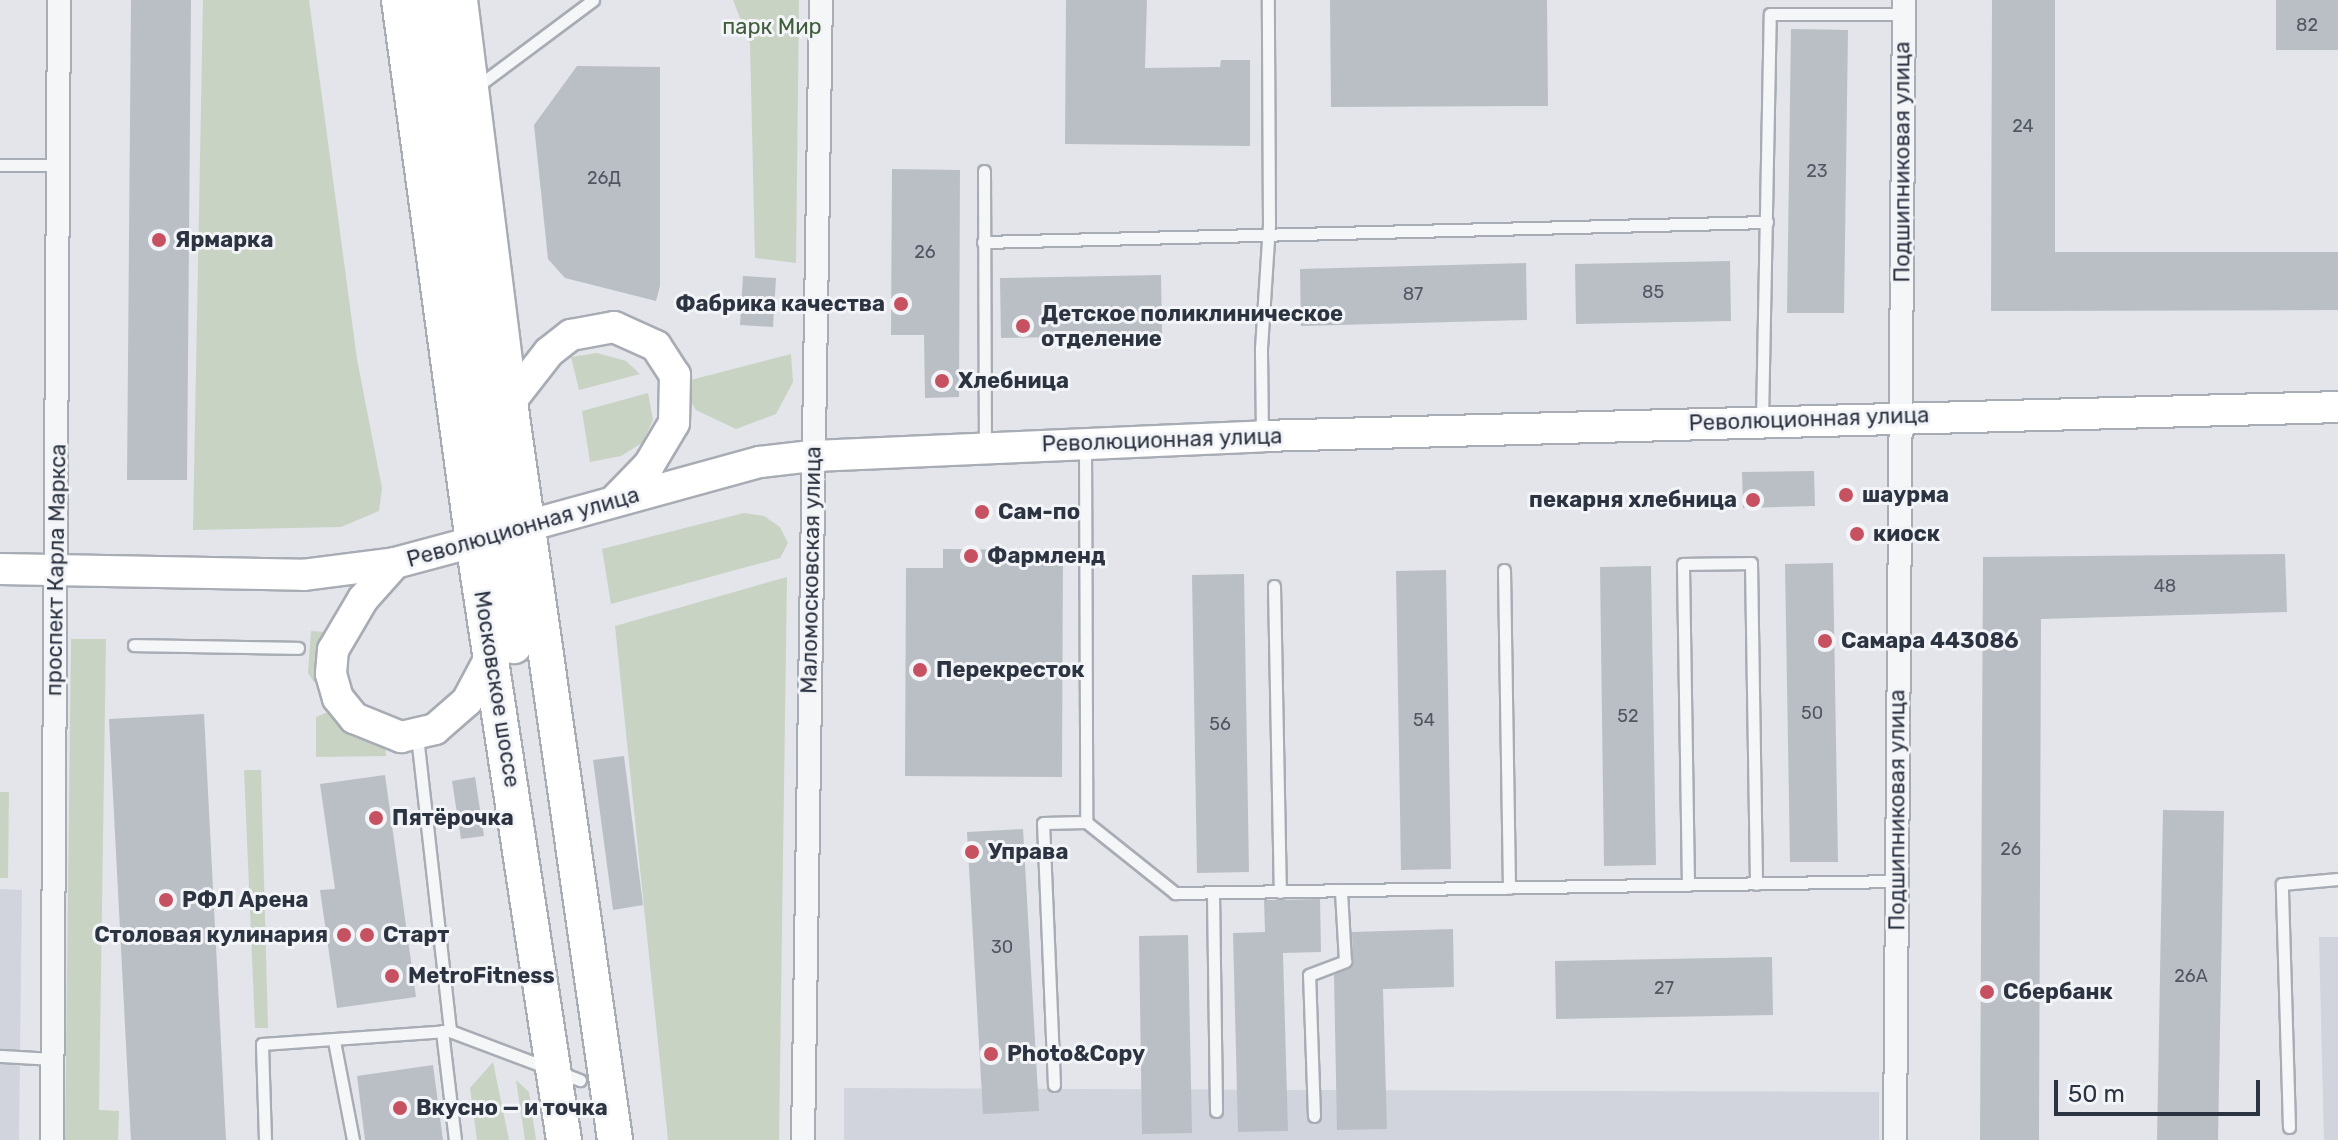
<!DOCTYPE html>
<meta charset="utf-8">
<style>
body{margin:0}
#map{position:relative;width:2338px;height:1140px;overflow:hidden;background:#e3e5ea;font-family:Rubik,sans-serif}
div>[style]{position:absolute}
.built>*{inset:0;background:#d1d4dc}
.green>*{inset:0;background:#c8d3c4}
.building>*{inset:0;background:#babfc6}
.roads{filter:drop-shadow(2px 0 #a8acb4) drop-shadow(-2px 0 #a8acb4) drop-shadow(0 2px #a8acb4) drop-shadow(0 -2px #a8acb4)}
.service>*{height:11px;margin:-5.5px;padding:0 5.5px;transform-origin:5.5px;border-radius:5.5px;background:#f5f6f8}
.minor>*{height:22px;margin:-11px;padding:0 11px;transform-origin:11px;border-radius:11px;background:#f5f6f8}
.secondary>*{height:30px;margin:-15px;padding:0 15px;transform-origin:15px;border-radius:15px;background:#fff}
.primary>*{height:34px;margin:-17px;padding:0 17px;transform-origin:17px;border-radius:17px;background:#fff}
.dots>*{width:22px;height:22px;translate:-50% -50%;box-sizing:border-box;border:4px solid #f2f4f7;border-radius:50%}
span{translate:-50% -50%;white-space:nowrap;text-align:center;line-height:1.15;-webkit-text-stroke:6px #f2f4f7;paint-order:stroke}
.number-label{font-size:18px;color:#505662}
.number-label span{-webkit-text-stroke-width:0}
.park-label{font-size:22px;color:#405c3a}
.street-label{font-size:22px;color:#2c3341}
.poi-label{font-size:22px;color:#2c3341;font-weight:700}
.left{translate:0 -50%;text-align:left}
.right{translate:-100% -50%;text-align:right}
.scale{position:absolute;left:2054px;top:1080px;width:206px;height:36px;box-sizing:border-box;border:4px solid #2c3341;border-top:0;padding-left:10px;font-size:24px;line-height:28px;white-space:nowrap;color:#2c3341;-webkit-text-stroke:6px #f2f4f7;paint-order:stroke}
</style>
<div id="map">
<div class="built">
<i style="clip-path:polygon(0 889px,22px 890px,19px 1140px,0 1140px)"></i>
<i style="clip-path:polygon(2319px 937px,2338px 937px,2338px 1140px,2324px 1140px)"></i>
<i style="clip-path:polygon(844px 1088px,1879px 1092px,1879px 1140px,844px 1140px)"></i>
</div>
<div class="green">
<i style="clip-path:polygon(203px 0,309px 0,357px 359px,382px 488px,379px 511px,341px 527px,193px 530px)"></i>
<i style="clip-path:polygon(733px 0,799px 0,796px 263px,755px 258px,750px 44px)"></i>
<i style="clip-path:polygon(597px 353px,626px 361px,640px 374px,579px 390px,571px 357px)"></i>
<i style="clip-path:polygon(791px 354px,793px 382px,776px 414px,736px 429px,696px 410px,679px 383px)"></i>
<i style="clip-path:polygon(648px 393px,653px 420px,642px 443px,621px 456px,590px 462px,582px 411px)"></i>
<i style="clip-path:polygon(744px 513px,764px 516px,780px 527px,788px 543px,780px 558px,611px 604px,602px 549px)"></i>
<i style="clip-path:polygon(787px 577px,779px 1140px,668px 1140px,615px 626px)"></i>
<i style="clip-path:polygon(311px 631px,326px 632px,319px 681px,314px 682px,308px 673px)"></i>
<i style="clip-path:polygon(71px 639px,106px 639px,99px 1110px,119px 1111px,118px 1140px,65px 1140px)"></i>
<i style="clip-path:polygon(335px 709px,385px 743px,386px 756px,316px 757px,316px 717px)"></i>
<i style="clip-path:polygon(244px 770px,261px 770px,268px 1028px,255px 1028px)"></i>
<i style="clip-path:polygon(0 792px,9px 792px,8px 878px,0 878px)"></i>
<i style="clip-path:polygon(493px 1062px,509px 1140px,477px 1140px,470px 1088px)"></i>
<i style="clip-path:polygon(516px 1080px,529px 1092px,536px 1140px,525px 1140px)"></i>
</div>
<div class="building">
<i style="clip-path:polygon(131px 0,191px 0,187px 480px,127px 480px)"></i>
<i style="clip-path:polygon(1066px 0,1147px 0,1145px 68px,1220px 67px,1221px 60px,1250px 60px,1250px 146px,1065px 144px)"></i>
<i style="clip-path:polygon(1330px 0,1547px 0,1548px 106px,1331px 107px)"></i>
<i style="clip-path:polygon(1992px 0,2055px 0,2055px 252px,2338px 252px,2338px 310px,1991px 311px)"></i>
<i style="clip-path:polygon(2276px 0,2338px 0,2338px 50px,2276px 50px)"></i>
<i style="clip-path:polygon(1791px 29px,1848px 30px,1844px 313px,1787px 313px)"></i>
<i style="clip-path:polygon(577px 66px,660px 67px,660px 286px,656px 301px,565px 278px,548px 259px,534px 125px)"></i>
<i style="clip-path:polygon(892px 169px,960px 170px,959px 397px,925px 398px,924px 335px,891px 335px)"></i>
<i style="clip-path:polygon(1730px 261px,1731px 321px,1576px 324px,1575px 264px)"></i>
<i style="clip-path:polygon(1526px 263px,1527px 320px,1301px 326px,1300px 269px)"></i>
<i style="clip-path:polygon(1161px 275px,1162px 335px,1001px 338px,1000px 278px)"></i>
<i style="clip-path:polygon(743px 276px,776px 278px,773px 327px,740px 325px)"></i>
<i style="clip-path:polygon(1814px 471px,1815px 506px,1743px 508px,1742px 472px)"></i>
<i style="clip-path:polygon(943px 549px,1063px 550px,1062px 777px,905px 776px,906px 568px,943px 568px)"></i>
<i style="clip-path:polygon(2285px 554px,2287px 612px,2041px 619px,2039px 1140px,1980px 1140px,1983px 557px)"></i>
<i style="clip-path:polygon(1833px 563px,1838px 862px,1790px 862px,1785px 564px)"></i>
<i style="clip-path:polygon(1651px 566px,1656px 865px,1604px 866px,1600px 567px)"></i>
<i style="clip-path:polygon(1446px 570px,1451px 869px,1401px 870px,1396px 571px)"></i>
<i style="clip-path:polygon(1244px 574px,1249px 872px,1197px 873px,1192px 575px)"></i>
<i style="clip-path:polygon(204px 714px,226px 1140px,131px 1140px,109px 719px)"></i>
<i style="clip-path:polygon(624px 756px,643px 905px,613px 910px,593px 760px)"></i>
<i style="clip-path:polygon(385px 775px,416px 997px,337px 1008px,320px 890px,335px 889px,320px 784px)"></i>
<i style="clip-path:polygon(475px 777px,484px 836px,461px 839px,452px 781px)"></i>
<i style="clip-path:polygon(2163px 810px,2224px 811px,2218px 1140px,2157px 1140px)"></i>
<i style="clip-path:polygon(1023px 829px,1039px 1111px,983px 1114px,967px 832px)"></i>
<i style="clip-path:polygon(1320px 899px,1321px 952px,1283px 953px,1288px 1131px,1238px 1132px,1233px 933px,1265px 932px,1264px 900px)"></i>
<i style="clip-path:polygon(1453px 929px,1454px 987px,1383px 989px,1387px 1129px,1337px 1130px,1334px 975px,1353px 965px,1352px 932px)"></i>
<i style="clip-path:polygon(1188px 935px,1192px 1133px,1142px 1134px,1139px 936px)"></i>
<i style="clip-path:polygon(1772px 957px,1773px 1015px,1556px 1019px,1555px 961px)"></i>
<i style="clip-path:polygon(433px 1065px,443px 1140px,365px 1140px,357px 1076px)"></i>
</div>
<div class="roads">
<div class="service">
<i style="left:475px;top:88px;width:147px;rotate:-36.7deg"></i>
<i style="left:0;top:165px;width:58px"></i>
<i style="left:984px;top:171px;width:276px;rotate:89.8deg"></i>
<i style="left:983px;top:242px;width:784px;rotate:-1.46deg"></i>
<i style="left:1762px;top:420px;width:406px;rotate:-88.9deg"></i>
<i style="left:1770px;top:14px;width:133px"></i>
<i style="left:1262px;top:435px;width:87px;rotate:-90.7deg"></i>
<i style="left:1261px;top:348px;width:123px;rotate:-86.3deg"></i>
<i style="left:1269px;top:225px;width:225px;rotate:-90.3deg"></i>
<i style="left:1085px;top:444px;width:378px;rotate:89.8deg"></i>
<i style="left:1086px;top:822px;width:114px;rotate:38.6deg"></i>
<i style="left:1175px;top:893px;width:721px;rotate:-0.95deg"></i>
<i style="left:1504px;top:570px;width:318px;rotate:89.1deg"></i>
<i style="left:1274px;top:586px;width:306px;rotate:88.9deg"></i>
<i style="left:134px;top:645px;width:164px;rotate:1deg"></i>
<i style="left:417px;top:736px;width:297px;rotate:83.6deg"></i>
<i style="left:1688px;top:885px;width:321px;rotate:-90.9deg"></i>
<i style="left:1683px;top:564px;width:68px;rotate:-0.8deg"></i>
<i style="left:1751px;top:563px;width:321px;rotate:89.1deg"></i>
<i style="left:1213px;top:893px;width:218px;rotate:89.2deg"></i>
<i style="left:442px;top:1031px;width:110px;rotate:83.2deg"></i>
<i style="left:334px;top:1041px;width:101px;rotate:79.1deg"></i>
<i style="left:0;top:1056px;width:52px;rotate:3.3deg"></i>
<i style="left:1054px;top:1085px;width:262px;rotate:-92.4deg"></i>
<i style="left:1043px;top:823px;width:43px;rotate:-1.3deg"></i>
<i style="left:1314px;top:1116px;width:141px;rotate:-92deg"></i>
<i style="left:1309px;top:975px;width:39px;rotate:-21deg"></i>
<i style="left:1345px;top:961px;width:70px;rotate:-93.3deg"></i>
<i style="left:2289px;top:1127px;width:243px;rotate:-91.7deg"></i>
<i style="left:2282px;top:884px;width:56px;rotate:-5.1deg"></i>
<i style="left:265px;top:1140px;width:96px;rotate:-91.8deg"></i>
<i style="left:262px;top:1044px;width:188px;rotate:-4deg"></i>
<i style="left:450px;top:1031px;width:139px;rotate:20.7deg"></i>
</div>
<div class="minor">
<i style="left:52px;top:1140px;width:1140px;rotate:-89.65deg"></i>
<i style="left:803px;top:1140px;width:1140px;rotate:-89.1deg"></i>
<i style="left:1895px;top:1140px;width:1140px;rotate:-89.55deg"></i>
</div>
<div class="secondary">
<i style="left:510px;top:402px;width:63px;rotate:-52deg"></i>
<i style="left:549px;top:352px;width:28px;rotate:-38deg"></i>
<i style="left:571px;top:335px;width:44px;rotate:-10.5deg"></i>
<i style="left:614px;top:327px;width:46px;rotate:24.3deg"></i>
<i style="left:656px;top:346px;width:35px;rotate:57deg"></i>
<i style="left:675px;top:375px;width:48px;rotate:91.2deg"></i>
<i style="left:674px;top:423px;width:49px;rotate:120.8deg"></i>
<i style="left:649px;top:465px;width:47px;rotate:134.1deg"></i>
<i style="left:527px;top:526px;width:242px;rotate:-15.4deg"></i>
<i style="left:760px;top:462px;width:52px;rotate:-6.6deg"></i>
<i style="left:812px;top:456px;width:450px;rotate:-2.5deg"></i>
<i style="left:1262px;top:436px;width:1076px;rotate:-1.54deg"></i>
<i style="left:395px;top:563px;width:48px;rotate:131.6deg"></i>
<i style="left:363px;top:599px;width:59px;rotate:120.5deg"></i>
<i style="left:333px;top:650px;width:24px;rotate:95deg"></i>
<i style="left:331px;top:674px;width:25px;rotate:74deg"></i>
<i style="left:338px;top:698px;width:26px;rotate:51deg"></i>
<i style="left:354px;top:718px;width:51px;rotate:22deg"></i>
<i style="left:401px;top:737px;width:35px;rotate:-13deg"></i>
<i style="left:435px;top:729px;width:43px;rotate:-41.2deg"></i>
<i style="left:467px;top:701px;width:53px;rotate:-62deg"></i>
<i style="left:0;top:569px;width:303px;rotate:1.1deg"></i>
<i style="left:303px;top:575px;width:93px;rotate:-7.4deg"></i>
<i style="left:395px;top:563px;width:81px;rotate:-15.1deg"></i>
</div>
<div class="primary">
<i style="left:399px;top:0;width:547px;rotate:82.23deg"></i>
<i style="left:473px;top:542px;width:605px;rotate:81.35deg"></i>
<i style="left:427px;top:0;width:652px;rotate:82.33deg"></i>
<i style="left:460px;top:0;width:405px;rotate:82.9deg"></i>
<i style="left:510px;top:402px;width:745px;rotate:81.9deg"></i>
</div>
</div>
<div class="dots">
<i style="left:159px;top:240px;background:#c65160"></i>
<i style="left:901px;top:304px;background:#c65160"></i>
<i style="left:1023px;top:326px;background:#c65160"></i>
<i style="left:942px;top:381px;background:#c65160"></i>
<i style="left:1846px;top:495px;background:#c65160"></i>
<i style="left:1753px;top:500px;background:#c65160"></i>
<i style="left:982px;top:512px;background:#c65160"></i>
<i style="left:1857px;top:534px;background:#c65160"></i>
<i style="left:971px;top:556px;background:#c65160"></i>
<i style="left:1825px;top:641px;background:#c65160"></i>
<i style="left:920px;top:670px;background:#c65160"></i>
<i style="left:376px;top:818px;background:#c65160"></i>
<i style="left:972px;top:852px;background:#c65160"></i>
<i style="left:166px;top:900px;background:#c65160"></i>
<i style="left:344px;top:935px;background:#c65160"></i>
<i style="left:367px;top:935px;background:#c65160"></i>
<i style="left:392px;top:976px;background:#c65160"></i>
<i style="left:1987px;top:992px;background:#c65160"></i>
<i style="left:991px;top:1054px;background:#c65160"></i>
<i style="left:400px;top:1108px;background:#c65160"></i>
</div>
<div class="number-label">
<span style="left:2307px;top:25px">82</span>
<span style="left:2023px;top:126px">24</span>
<span style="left:1817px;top:171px">23</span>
<span style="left:604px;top:178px">26Д</span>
<span style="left:925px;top:252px">26</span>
<span style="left:1653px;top:292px">85</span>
<span style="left:1413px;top:294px">87</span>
<span style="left:2165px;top:586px">48</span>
<span style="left:1812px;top:713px">50</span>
<span style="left:1628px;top:716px">52</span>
<span style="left:1424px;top:720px">54</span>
<span style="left:1220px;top:724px">56</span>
<span style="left:2011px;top:849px">26</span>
<span style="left:1002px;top:947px">30</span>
<span style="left:2191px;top:976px">26А</span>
<span style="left:1664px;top:988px">27</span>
</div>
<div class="park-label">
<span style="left:772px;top:27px">парк Мир</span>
</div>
<div class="street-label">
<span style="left:1902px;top:162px;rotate:-90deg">Подшипниковая улица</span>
<span style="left:1809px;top:419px;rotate:-2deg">Революционная улица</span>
<span style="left:1162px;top:440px;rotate:-2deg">Революционная улица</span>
<span style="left:523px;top:527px;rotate:-16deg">Революционная улица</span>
<span style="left:56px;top:570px;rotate:-89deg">проспект Карла Маркса</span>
<span style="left:811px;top:570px;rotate:-89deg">Маломосковская улица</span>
<span style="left:497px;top:689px;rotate:81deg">Московское шоссе</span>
<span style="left:1897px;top:810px;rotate:-90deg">Подшипниковая улица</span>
</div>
<div class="poi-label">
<span class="left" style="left:175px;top:240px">Ярмарка</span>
<span class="right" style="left:885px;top:304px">Фабрика качества</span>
<span class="left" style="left:1041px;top:326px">Детское поликлиническое<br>отделение</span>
<span class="left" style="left:958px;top:381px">Хлебница</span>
<span class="left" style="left:1862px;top:495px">шаурма</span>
<span class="right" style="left:1737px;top:500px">пекарня хлебница</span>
<span class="left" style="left:998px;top:512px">Сам-по</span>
<span class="left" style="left:1873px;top:534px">киоск</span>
<span class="left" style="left:987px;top:556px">Фармленд</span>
<span class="left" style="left:1841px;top:641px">Самара 443086</span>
<span class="left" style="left:936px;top:670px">Перекресток</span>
<span class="left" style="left:392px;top:818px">Пятёрочка</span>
<span class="left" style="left:988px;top:852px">Управа</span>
<span class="left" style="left:182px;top:900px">РФЛ Арена</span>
<span class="right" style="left:328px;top:935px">Столовая кулинария</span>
<span class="left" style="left:383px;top:935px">Старт</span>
<span class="left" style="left:408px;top:976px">MetroFitness</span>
<span class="left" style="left:2003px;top:992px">Сбербанк</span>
<span class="left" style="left:1007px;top:1054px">Photo&amp;Copy</span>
<span class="left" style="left:416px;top:1108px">Вкусно — и точка</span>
</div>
<div class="scale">50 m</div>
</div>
